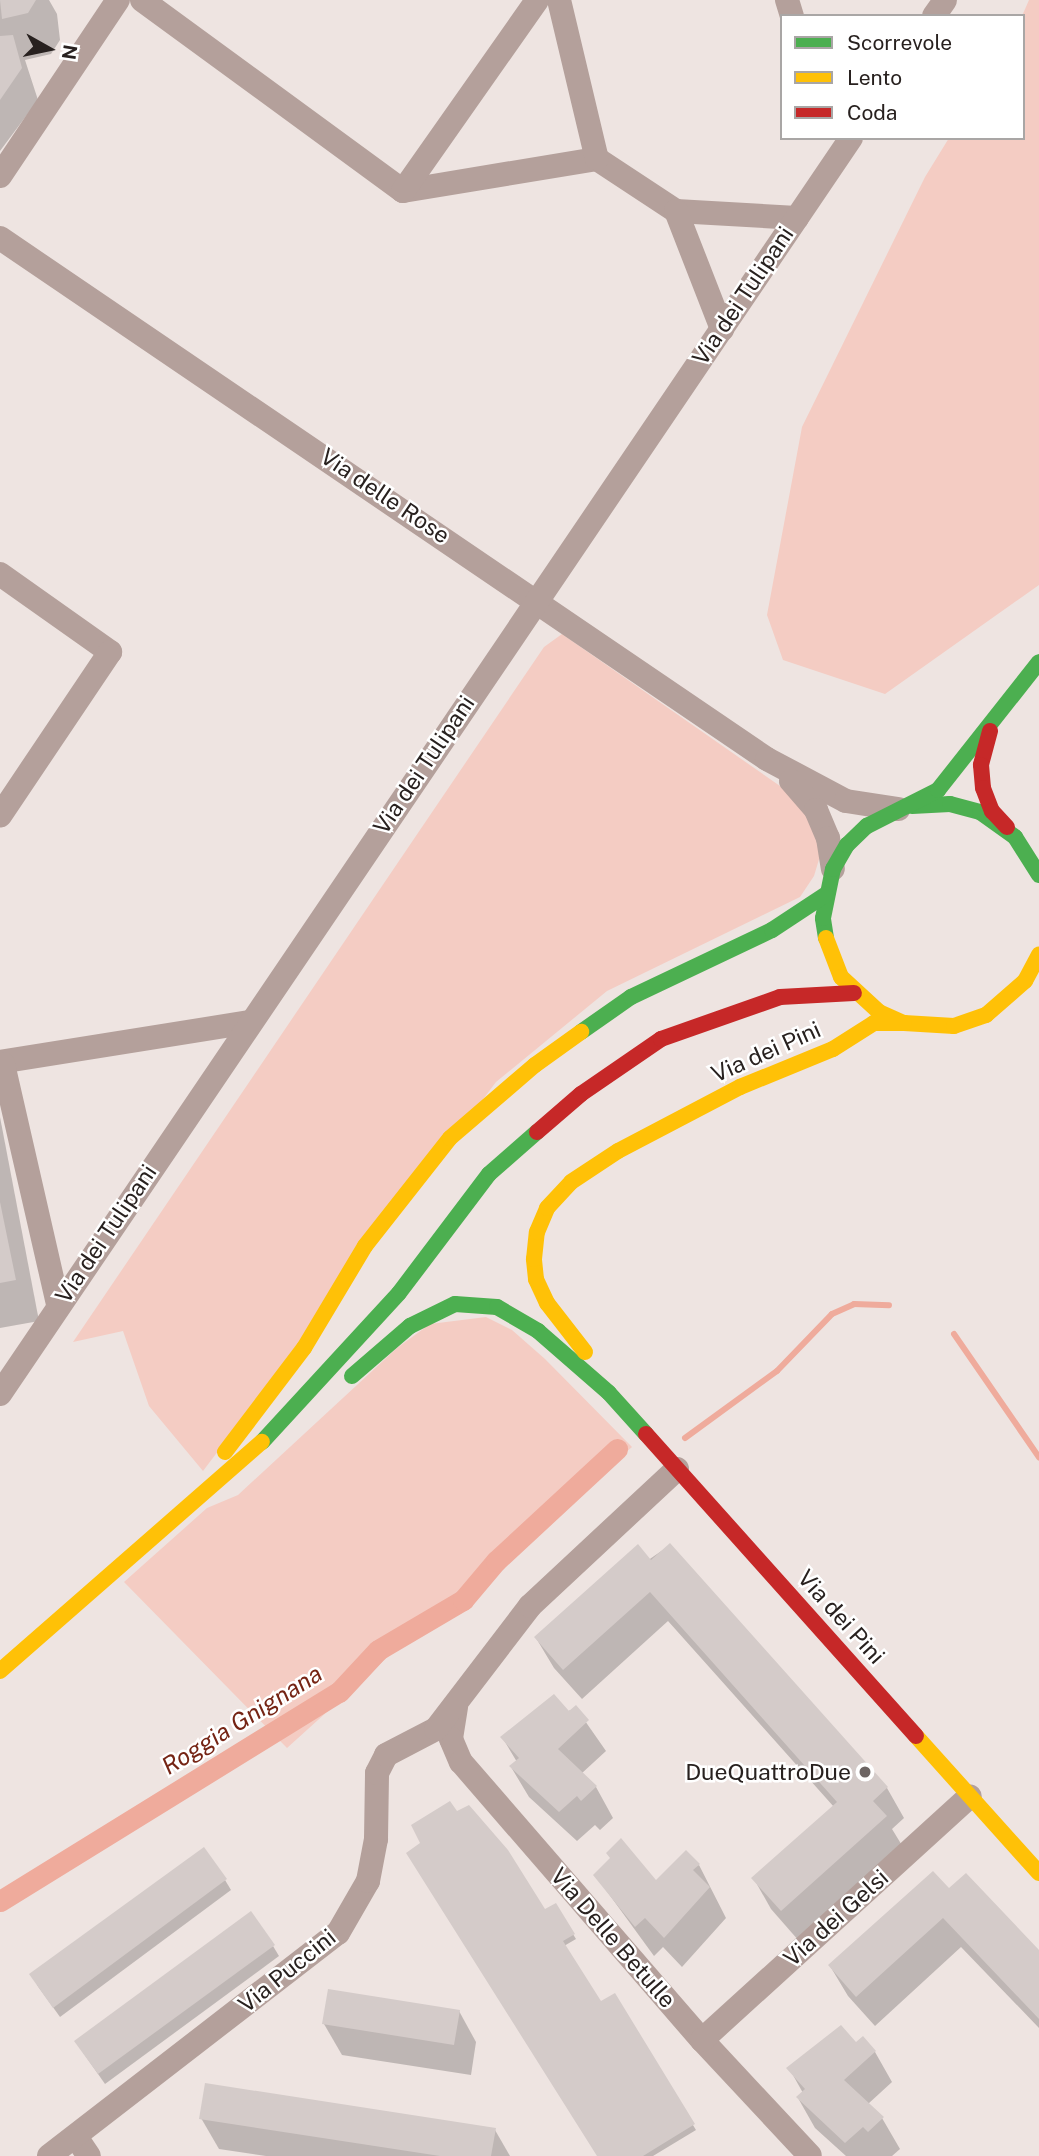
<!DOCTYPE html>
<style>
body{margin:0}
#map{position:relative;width:1039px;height:2156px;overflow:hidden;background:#eee4e1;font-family:"Public Sans",sans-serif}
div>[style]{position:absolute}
.green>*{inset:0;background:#f4ccc3}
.shadow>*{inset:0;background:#0003}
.stream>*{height:6px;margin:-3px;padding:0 3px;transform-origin:3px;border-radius:3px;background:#efab9c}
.canal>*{height:21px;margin:-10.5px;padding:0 10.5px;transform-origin:10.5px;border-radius:10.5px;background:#efab9c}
.building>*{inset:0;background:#d4cbc9}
.street>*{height:24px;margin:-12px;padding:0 12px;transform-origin:12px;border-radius:12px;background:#b4a09b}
.fast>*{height:16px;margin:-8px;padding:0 8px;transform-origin:8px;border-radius:8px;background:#4caf50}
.slow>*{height:16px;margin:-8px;padding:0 8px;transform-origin:8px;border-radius:8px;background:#ffc107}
.jam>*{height:16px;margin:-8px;padding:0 8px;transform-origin:8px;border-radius:8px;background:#c62828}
.dots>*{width:19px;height:19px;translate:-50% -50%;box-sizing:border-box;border:4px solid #fff;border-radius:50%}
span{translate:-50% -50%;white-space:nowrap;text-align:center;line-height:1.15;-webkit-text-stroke:5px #fff;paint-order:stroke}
.street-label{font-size:23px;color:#28211f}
.poi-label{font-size:23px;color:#28211f}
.right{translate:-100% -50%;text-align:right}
.water-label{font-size:24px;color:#752414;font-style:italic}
.legend{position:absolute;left:780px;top:14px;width:245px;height:126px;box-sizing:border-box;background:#fff;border:2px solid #a9a6a5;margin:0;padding:9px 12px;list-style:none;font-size:21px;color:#28211f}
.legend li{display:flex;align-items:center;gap:14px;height:35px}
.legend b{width:35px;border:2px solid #a9a6a5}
.north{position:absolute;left:14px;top:14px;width:70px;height:70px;-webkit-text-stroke:5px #fff;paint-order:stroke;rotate:99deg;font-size:19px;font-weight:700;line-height:28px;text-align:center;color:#28211f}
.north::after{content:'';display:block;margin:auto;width:24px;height:32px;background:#28211f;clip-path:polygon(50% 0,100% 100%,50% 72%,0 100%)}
</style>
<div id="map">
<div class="green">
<i style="clip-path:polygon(1029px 0,1039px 0,1039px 585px,885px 694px,783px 660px,767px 615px,802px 427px,925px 177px,949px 138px,1023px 138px,1022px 16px)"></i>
<i style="clip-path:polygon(562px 634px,780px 786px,807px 813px,816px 833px,820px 856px,814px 876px,800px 897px,607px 991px,496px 1082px,203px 1471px,149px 1406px,123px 1331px,73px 1342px,544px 647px)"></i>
<i style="clip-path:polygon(486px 1317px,512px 1330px,545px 1359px,632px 1447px,532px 1532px,460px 1608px,422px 1626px,287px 1748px,124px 1582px,207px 1508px,238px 1495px,397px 1348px,430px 1324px)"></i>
</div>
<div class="shadow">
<i style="clip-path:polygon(0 0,49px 0,57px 14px,60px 40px,51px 54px,25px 60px,38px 100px,0 151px)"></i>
<i style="clip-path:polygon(0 1117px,39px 1321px,0 1328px)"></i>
<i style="clip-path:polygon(670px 1545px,887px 1788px,904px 1818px,892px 1829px,903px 1847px,799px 1941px,771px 1909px,754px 1879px,834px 1807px,668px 1621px,582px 1699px,554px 1668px,536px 1638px)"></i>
<i style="clip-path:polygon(576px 1708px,606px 1751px,581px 1774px,596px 1787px,613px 1818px,600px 1830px,595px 1825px,577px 1841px,529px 1797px,511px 1767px,517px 1762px,502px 1737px)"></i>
<i style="clip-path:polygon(699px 1865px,726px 1918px,682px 1967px,663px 1947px,654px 1956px,595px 1875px,655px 1882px)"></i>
<i style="clip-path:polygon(225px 1880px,231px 1890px,60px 2017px,37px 1985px)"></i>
<i style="clip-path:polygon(948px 1890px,1039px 1953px,1039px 2028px,961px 1947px,875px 2026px,848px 1996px,830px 1966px)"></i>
<i style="clip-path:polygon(555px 1905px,576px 1939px,564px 1946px,600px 2004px,614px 1995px,696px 2130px,653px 2156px,599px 2156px,545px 1911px)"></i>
<i style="clip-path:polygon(273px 1946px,279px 1956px,105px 2084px,82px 2051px)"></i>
<i style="clip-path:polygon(459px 2011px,476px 2042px,471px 2075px,342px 2055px,324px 2024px)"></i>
<i style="clip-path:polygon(856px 2045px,875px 2052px,892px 2082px,868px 2104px,882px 2118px,900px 2149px,892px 2156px,846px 2156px,815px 2128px,798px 2098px,803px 2093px,789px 2068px)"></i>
<i style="clip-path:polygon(201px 2118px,495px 2130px,510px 2156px,266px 2156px,219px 2149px)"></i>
</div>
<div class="stream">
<i style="left:954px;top:1334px;width:150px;rotate:55.4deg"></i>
<i style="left:685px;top:1438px;width:114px;rotate:-36.1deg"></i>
<i style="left:777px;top:1371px;width:79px;rotate:-46deg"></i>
<i style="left:832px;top:1314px;width:24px;rotate:-24deg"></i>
<i style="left:854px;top:1304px;width:35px;rotate:2deg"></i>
</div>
<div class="canal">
<i style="left:0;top:1901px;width:398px;rotate:-31.7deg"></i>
<i style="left:339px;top:1692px;width:57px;rotate:-47.1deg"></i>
<i style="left:378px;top:1650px;width:99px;rotate:-30.5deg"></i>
<i style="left:463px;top:1600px;width:51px;rotate:-49.8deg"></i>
<i style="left:496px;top:1561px;width:165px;rotate:-42.8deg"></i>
</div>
<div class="building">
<i style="clip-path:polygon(0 0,36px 0,28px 13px,2px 19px)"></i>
<i style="clip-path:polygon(13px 35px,22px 68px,0 100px,0 36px)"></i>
<i style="clip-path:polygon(0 1202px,16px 1280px,0 1283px)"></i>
<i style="clip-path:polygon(670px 1543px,888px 1787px,873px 1801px,887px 1816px,781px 1911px,751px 1878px,837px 1802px,650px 1592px,563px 1670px,534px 1637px,638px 1544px,651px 1560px)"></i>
<i style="clip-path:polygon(554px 1694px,569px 1711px,576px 1705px,589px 1720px,558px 1749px,597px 1786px,581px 1801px,577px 1796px,559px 1812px,509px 1766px,519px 1758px,500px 1737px)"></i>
<i style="clip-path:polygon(450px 1801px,457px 1811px,469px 1805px,508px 1850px,545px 1909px,556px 1903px,575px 1934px,563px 1941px,601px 2001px,615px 1993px,695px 2124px,643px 2156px,597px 2156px,406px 1853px,420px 1843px,411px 1825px)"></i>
<i style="clip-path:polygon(621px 1838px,656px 1880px,686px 1850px,700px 1864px,693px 1870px,710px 1887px,664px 1938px,645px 1918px,635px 1927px,593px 1875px,610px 1858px,606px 1853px)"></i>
<i style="clip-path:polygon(204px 1847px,227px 1879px,53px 2008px,29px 1974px)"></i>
<i style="clip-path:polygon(933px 1871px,949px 1888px,966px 1873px,1039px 1950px,1039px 2019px,943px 1918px,856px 1997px,828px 1965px)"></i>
<i style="clip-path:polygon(251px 1911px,275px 1945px,98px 2074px,74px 2041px)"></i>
<i style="clip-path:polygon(328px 1989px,460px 2010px,454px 2045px,322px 2024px)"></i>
<i style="clip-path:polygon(841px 2025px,856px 2042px,863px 2036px,876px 2051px,844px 2080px,884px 2117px,868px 2132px,863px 2127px,845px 2143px,796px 2097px,805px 2089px,786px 2068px)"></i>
<i style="clip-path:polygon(205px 2083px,496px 2128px,491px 2156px,440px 2156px,199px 2119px)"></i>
</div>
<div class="street">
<i style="left:142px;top:0;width:323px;rotate:36.2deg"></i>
<i style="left:403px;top:191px;width:197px;rotate:-9.4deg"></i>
<i style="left:597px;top:159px;width:95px;rotate:33.4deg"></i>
<i style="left:676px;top:211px;width:121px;rotate:3.3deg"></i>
<i style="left:559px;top:0;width:163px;rotate:76.6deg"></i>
<i style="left:787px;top:0;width:17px;rotate:73deg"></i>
<i style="left:934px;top:16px;width:19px;rotate:-55deg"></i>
<i style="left:0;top:176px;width:212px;rotate:-56.2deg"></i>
<i style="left:403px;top:191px;width:233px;rotate:-54.9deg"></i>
<i style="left:676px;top:211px;width:127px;rotate:68.7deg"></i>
<i style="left:0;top:238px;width:927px;rotate:34.19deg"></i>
<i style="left:767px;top:759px;width:89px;rotate:28deg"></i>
<i style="left:846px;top:801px;width:53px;rotate:8.7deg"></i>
<i style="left:0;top:574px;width:135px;rotate:35.3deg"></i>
<i style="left:110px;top:652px;width:197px;rotate:123.9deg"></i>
<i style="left:791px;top:781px;width:38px;rotate:49deg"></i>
<i style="left:816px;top:810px;width:30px;rotate:67deg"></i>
<i style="left:828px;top:838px;width:31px;rotate:81deg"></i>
<i style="left:0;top:1062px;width:252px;rotate:-9.1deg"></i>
<i style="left:3px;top:1064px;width:247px;rotate:77.1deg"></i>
<i style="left:0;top:1394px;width:1517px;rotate:-55.88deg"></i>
<i style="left:456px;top:1707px;width:32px;rotate:99deg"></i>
<i style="left:451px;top:1739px;width:25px;rotate:67deg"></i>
<i style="left:461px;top:1762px;width:368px;rotate:49.1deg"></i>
<i style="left:702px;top:2040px;width:158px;rotate:47deg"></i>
<i style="left:702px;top:2040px;width:362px;rotate:-42.3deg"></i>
<i style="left:76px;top:2137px;width:23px;rotate:56deg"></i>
<i style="left:49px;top:2156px;width:365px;rotate:-37.7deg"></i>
<i style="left:338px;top:1933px;width:60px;rotate:-60deg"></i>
<i style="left:368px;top:1881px;width:43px;rotate:-79.2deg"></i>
<i style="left:376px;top:1839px;width:66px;rotate:-89.1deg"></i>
<i style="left:377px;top:1773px;width:20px;rotate:-63deg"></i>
<i style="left:386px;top:1755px;width:56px;rotate:-27.5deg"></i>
<i style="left:436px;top:1729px;width:155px;rotate:-52.6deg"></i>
<i style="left:530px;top:1606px;width:201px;rotate:-43deg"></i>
</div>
<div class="fast">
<i style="left:912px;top:806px;width:38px;rotate:-3deg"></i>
<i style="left:950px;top:804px;width:31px;rotate:15deg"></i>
<i style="left:980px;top:812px;width:43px;rotate:35.5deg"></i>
<i style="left:1015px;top:837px;width:45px;rotate:57.7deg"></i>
<i style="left:826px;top:938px;width:20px;rotate:-99deg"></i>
<i style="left:823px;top:918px;width:50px;rotate:-78.5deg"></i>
<i style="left:833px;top:869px;width:28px;rotate:-60deg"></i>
<i style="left:847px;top:845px;width:28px;rotate:-44deg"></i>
<i style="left:867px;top:826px;width:80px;rotate:-26.9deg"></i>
<i style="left:938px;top:790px;width:163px;rotate:-51.7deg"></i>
<i style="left:581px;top:1032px;width:61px;rotate:-35deg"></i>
<i style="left:631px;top:997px;width:156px;rotate:-25.4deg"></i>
<i style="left:772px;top:930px;width:64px;rotate:-33.4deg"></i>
<i style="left:352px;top:1376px;width:77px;rotate:-40.8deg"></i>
<i style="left:410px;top:1326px;width:50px;rotate:-26.1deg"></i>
<i style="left:455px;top:1304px;width:42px;rotate:4.1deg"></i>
<i style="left:497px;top:1307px;width:48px;rotate:30.3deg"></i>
<i style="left:538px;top:1331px;width:94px;rotate:41.1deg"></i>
<i style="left:609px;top:1393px;width:55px;rotate:47.9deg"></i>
<i style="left:262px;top:1442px;width:202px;rotate:-47.4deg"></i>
<i style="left:399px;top:1293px;width:149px;rotate:-52.9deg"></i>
<i style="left:489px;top:1174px;width:64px;rotate:-41.2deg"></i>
</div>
<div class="slow">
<i style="left:826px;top:938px;width:42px;rotate:69deg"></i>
<i style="left:841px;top:977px;width:52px;rotate:42.6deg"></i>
<i style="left:879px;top:1012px;width:27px;rotate:24deg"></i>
<i style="left:904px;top:1023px;width:50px;rotate:3.4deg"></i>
<i style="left:954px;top:1026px;width:34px;rotate:-19deg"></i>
<i style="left:986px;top:1015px;width:52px;rotate:-41.1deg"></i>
<i style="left:1025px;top:981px;width:30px;rotate:-62deg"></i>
<i style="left:585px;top:1352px;width:62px;rotate:-127.8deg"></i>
<i style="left:547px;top:1303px;width:26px;rotate:-115deg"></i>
<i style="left:536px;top:1279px;width:20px;rotate:-96deg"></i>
<i style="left:534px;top:1259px;width:27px;rotate:-84deg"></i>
<i style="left:537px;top:1232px;width:26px;rotate:-67deg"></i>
<i style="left:547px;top:1208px;width:35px;rotate:-47deg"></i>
<i style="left:571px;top:1182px;width:56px;rotate:-33.4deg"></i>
<i style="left:618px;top:1151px;width:138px;rotate:-27.7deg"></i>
<i style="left:740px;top:1087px;width:100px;rotate:-22.2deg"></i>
<i style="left:833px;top:1049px;width:49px;rotate:-32.4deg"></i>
<i style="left:874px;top:1023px;width:30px"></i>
<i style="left:225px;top:1452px;width:131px;rotate:-52.8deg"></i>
<i style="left:304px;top:1348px;width:119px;rotate:-59.1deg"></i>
<i style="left:365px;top:1246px;width:137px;rotate:-51.8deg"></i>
<i style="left:450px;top:1138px;width:112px;rotate:-40.7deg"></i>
<i style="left:535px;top:1065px;width:57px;rotate:-35.7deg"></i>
<i style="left:0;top:1671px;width:348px;rotate:-41.2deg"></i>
<i style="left:916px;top:1736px;width:184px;rotate:48.1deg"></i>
</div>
<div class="jam">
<i style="left:990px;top:731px;width:35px;rotate:105deg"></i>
<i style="left:981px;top:765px;width:23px;rotate:85deg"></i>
<i style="left:983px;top:788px;width:25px;rotate:69deg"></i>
<i style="left:992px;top:811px;width:22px;rotate:47deg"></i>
<i style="left:537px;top:1132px;width:58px;rotate:-40.8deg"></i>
<i style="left:581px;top:1094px;width:97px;rotate:-34.5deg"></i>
<i style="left:661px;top:1039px;width:126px;rotate:-19.4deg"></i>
<i style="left:780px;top:997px;width:74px;rotate:-3.1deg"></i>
<i style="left:646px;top:1434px;width:405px;rotate:48.2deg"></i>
</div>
<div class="dots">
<i style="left:865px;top:1772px;background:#6d6563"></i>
</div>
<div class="street-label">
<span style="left:743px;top:296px;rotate:-56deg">Via dei Tulipani</span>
<span style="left:385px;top:496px;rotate:34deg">Via delle Rose</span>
<span style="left:424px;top:765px;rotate:-56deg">Via dei Tulipani</span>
<span style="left:766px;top:1052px;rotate:-24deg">Via dei Pini</span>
<span style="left:106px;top:1234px;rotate:-56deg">Via dei Tulipani</span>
<span style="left:841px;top:1617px;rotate:48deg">Via dei Pini</span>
<span style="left:836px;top:1918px;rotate:-42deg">Via dei Gelsi</span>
<span style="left:613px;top:1938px;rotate:49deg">Via Delle Betulle</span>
<span style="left:287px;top:1971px;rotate:-39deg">Via Puccini</span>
</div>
<div class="poi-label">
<span class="right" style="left:851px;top:1772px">DueQuattroDue</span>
</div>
<div class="water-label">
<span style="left:242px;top:1720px;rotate:-32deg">Roggia Gnignana</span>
</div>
<ul class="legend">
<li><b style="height:9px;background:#4caf50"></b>Scorrevole</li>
<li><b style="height:9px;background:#ffc107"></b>Lento</li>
<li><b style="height:9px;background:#c62828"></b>Coda</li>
</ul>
<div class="north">N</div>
</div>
